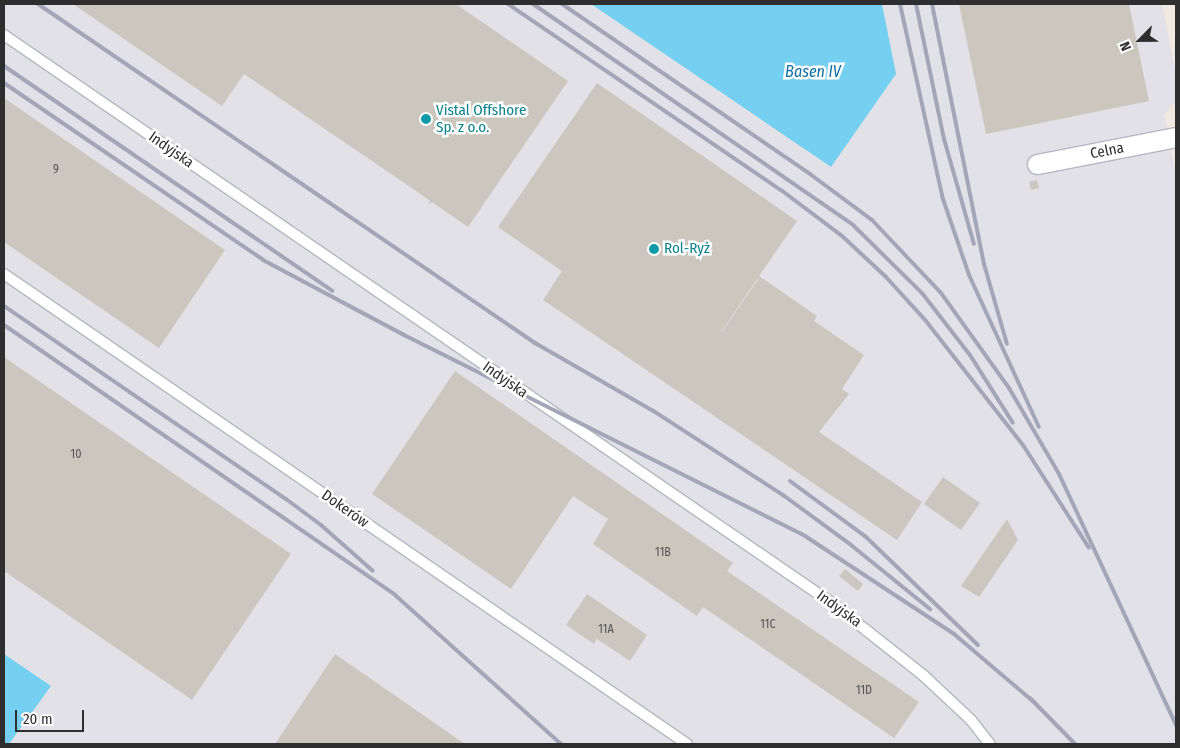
<!DOCTYPE html>
<meta charset="utf-8">
<style>
body{margin:0}
#map{position:relative;width:1180px;height:748px;overflow:hidden;background:#efe9e1;font-family:"Fira Sans Condensed",sans-serif}
div>[style]{position:absolute}
.industrial>*{inset:0;background:#e3e1e8}
.water>*{inset:0;background:#75cff0}
.building>*{inset:0;background:#cbc7bf}
.roads{filter:drop-shadow(1px 0 #b4b7c1) drop-shadow(-1px 0 #b4b7c1) drop-shadow(0 1px #b4b7c1) drop-shadow(0 -1px #b4b7c1)}
.service>*{height:10px;margin:-5px;padding:0 5px;transform-origin:5px;border-radius:5px;background:#fff}
.minor>*{height:19px;margin:-9.5px;padding:0 9.5px;transform-origin:9.5px;border-radius:9.5px;background:#fff}
.rail>*{height:4px;margin:-2px;padding:0 2px;transform-origin:2px;border-radius:2px;background:#a3a6b8}
.dots>*{width:14px;height:14px;translate:-50% -50%;box-sizing:border-box;border:2px solid #fff;border-radius:50%}
span{translate:-50% -50%;white-space:nowrap;text-align:center;line-height:1.15;-webkit-text-stroke:5px #fff;paint-order:stroke}
.number-label{font-size:12px;color:#555452}
.number-label span{-webkit-text-stroke-width:0}
.culture-label{font-size:15px;color:#0d838f}
.left{translate:0 -50%;text-align:left}
.street-label{font-size:15px;color:#2e2e2e}
.water-label{font-size:16px;color:#0d6fa3;font-style:italic}
.frame{position:absolute;inset:0;border:5px solid #2e2e2e;pointer-events:none}
.north{position:absolute;left:1115px;top:15px;width:50px;height:50px;-webkit-text-stroke:4px #fff;paint-order:stroke;rotate:247deg;font-size:14px;font-weight:700;line-height:20px;text-align:center;color:#2e2e2e}
.north::after{content:'';display:block;margin:auto;width:18px;height:22px;background:#2e2e2e;clip-path:polygon(50% 0,100% 100%,50% 72%,0 100%)}
.scale{position:absolute;left:15px;top:710px;width:69px;height:22px;box-sizing:border-box;border:2px solid #2e2e2e;border-top:0;padding-left:6px;font-size:15px;line-height:18px;white-space:nowrap;color:#2e2e2e;-webkit-text-stroke:4px #fff;paint-order:stroke}
</style>
<div id="map">
<div class="industrial">
<i style="clip-path:polygon(4px 4px,591px 4px,830px 167px,896px 74px,882px 4px,1162px 4px,1176px 75px,1176px 101px,1164px 115px,1176px 175px,1176px 744px,9px 744px,51px 686px,4px 654px)"></i>
</div>
<div class="water">
<i style="clip-path:polygon(591px 4px,882px 4px,896px 74px,831px 167px)"></i>
<i style="clip-path:polygon(4px 654px,51px 686px,9px 744px,4px 744px)"></i>
</div>
<div class="building">
<i style="clip-path:polygon(73px 4px,456px 4px,568px 81px,468px 227px,432px 202px,428px 205px,430px 201px,419px 193px,244px 74px,222px 106px)"></i>
<i style="clip-path:polygon(959px 4px,1129px 4px,1149px 101px,986px 134px)"></i>
<i style="clip-path:polygon(evenodd,597px 83px,797px 221px,759px 276px,817px 316px,814px 321px,864px 355px,842px 389px,849px 394px,819px 432px,922px 502px,897px 540px,543px 300px,562px 271px,498px 227px,597px 83px,758px 278px,759px 278px,721px 333px,721px 332px,758px 278px)"></i>
<i style="clip-path:polygon(4px 98px,225px 250px,159px 348px,4px 242px)"></i>
<i style="clip-path:polygon(1037px 180px,1039px 188px,1031px 190px,1029px 182px)"></i>
<i style="clip-path:polygon(4px 357px,291px 554px,192px 700px,4px 571px)"></i>
<i style="clip-path:polygon(455px 371px,733px 563px,727px 571px,919px 702px,894px 738px,703px 607px,697px 616px,593px 544px,608px 519px,573px 496px,511px 589px,372px 494px)"></i>
<i style="clip-path:polygon(943px 477px,980px 503px,961px 530px,924px 504px)"></i>
<i style="clip-path:polygon(1007px 519px,1018px 540px,979px 597px,961px 586px)"></i>
<i style="clip-path:polygon(845px 569px,863px 584px,858px 591px,839px 576px)"></i>
<i style="clip-path:polygon(587px 594px,647px 635px,630px 661px,597px 639px,594px 644px,566px 625px)"></i>
<i style="clip-path:polygon(335px 654px,465px 744px,275px 744px)"></i>
</div>
<div class="roads">
<div class="service">
<i style="left:4px;top:35px;width:1005px;rotate:34.46deg"></i>
<i style="left:833px;top:604px;width:115px;rotate:38.3deg"></i>
<i style="left:923px;top:675px;width:66px;rotate:43.2deg"></i>
<i style="left:971px;top:720px;width:31px;rotate:52deg"></i>
<i style="left:4px;top:274px;width:829px;rotate:34.53deg"></i>
</div>
<div class="minor">
<i style="left:1037px;top:164px;width:142px;rotate:-11deg"></i>
</div>
</div>
<div class="rail">
<i style="left:38px;top:4px;width:602px;rotate:34.3deg"></i>
<i style="left:535px;top:343px;width:138px;rotate:29.9deg"></i>
<i style="left:655px;top:412px;width:153px;rotate:33deg"></i>
<i style="left:783px;top:495px;width:84px;rotate:36.3deg"></i>
<i style="left:851px;top:545px;width:102px;rotate:39deg"></i>
<i style="left:508px;top:4px;width:330px;rotate:34.3deg"></i>
<i style="left:781px;top:190px;width:75px;rotate:36.9deg"></i>
<i style="left:841px;top:235px;width:62px;rotate:43deg"></i>
<i style="left:886px;top:277px;width:59px;rotate:47.7deg"></i>
<i style="left:926px;top:321px;width:157px;rotate:52deg"></i>
<i style="left:1023px;top:445px;width:122px;rotate:57.3deg"></i>
<i style="left:533px;top:4px;width:389px;rotate:34.6deg"></i>
<i style="left:853px;top:225px;width:97px;rotate:44.6deg"></i>
<i style="left:922px;top:293px;width:78px;rotate:52.3deg"></i>
<i style="left:970px;top:355px;width:80px;rotate:57.7deg"></i>
<i style="left:562px;top:4px;width:301px;rotate:34.4deg"></i>
<i style="left:810px;top:174px;width:77px;rotate:36.6deg"></i>
<i style="left:872px;top:220px;width:100px;rotate:46.6deg"></i>
<i style="left:941px;top:293px;width:117px;rotate:54.4deg"></i>
<i style="left:1009px;top:388px;width:99px;rotate:59.8deg"></i>
<i style="left:1059px;top:474px;width:277px;rotate:65deg"></i>
<i style="left:900px;top:4px;width:200px;rotate:77.6deg"></i>
<i style="left:943px;top:199px;width:80px;rotate:71.1deg"></i>
<i style="left:969px;top:275px;width:167px;rotate:65.3deg"></i>
<i style="left:916px;top:4px;width:138px;rotate:78.3deg"></i>
<i style="left:944px;top:139px;width:109px;rotate:74.1deg"></i>
<i style="left:932px;top:4px;width:265px;rotate:78.7deg"></i>
<i style="left:984px;top:264px;width:83px;rotate:74deg"></i>
<i style="left:4px;top:66px;width:398px;rotate:34.4deg"></i>
<i style="left:4px;top:83px;width:314px;rotate:34.3deg"></i>
<i style="left:263px;top:260px;width:160px;rotate:28deg"></i>
<i style="left:404px;top:335px;width:449px;rotate:26.6deg"></i>
<i style="left:805px;top:536px;width:178px;rotate:33.3deg"></i>
<i style="left:954px;top:634px;width:106px;rotate:40.4deg"></i>
<i style="left:4px;top:306px;width:342px;rotate:34.4deg"></i>
<i style="left:286px;top:499px;width:44px;rotate:36.6deg"></i>
<i style="left:321px;top:525px;width:69px;rotate:41.5deg"></i>
<i style="left:4px;top:325px;width:475px;rotate:34.6deg"></i>
<i style="left:395px;top:595px;width:223px;rotate:41.9deg"></i>
<i style="left:790px;top:481px;width:93px;rotate:36.3deg"></i>
<i style="left:865px;top:536px;width:157px;rotate:44deg"></i>
<i style="left:1030px;top:698px;width:64px;rotate:45.6deg"></i>
</div>
<div class="dots">
<i style="left:426px;top:119px;background:#0f9aa8"></i>
<i style="left:654px;top:249px;background:#0f9aa8"></i>
</div>
<div class="number-label">
<span style="left:56px;top:170px">9</span>
<span style="left:76px;top:455px">10</span>
<span style="left:663px;top:553px">11B</span>
<span style="left:768px;top:625px">11C</span>
<span style="left:606px;top:630px">11A</span>
<span style="left:864px;top:691px">11D</span>
</div>
<div class="culture-label">
<span class="left" style="left:436px;top:119px">Vistal Offshore<br>Sp. z o.o.</span>
<span class="left" style="left:664px;top:249px">Rol-Ryż</span>
</div>
<div class="street-label">
<span style="left:171px;top:150px;rotate:35deg">Indyjska</span>
<span style="left:1107px;top:151px;rotate:-11deg">Celna</span>
<span style="left:505px;top:380px;rotate:35deg">Indyjska</span>
<span style="left:345px;top:509px;rotate:35deg">Dokerów</span>
<span style="left:839px;top:609px;rotate:36deg">Indyjska</span>
</div>
<div class="water-label">
<span style="left:813px;top:72px">Basen IV</span>
</div>
<div class="frame"></div>
<div class="north">N</div>
<div class="scale">20 m</div>
</div>
